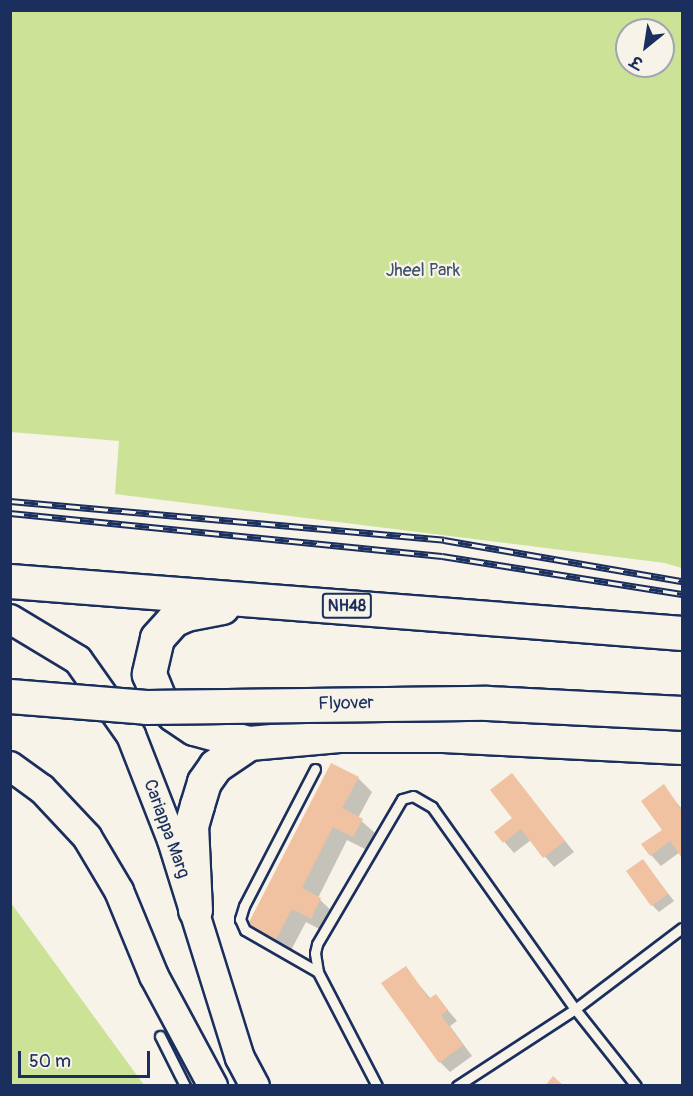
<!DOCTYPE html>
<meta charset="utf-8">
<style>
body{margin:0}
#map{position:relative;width:693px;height:1096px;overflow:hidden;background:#f7f3e8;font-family:Pangolin,"Playpen Sans Deva",sans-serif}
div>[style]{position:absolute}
.green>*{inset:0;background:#cbe297}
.shadow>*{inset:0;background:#0003}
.building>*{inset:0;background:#f1c2a1}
.roads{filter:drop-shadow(2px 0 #1b2f5e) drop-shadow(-2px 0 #1b2f5e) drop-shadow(0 2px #1b2f5e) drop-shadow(0 -2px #1b2f5e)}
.lane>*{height:9px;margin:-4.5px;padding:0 4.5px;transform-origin:4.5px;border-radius:4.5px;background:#f7f3e8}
.primary>*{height:28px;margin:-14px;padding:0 14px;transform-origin:14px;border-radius:14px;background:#f7f3e8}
.highway>*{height:33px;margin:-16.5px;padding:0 16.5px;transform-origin:16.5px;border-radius:16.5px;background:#f7f3e8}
.rail>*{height:7px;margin-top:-3.5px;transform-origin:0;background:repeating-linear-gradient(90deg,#f7f3e8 0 14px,#1b2f5e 0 28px);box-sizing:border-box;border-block:2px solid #1b2f5e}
.bridges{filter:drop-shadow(2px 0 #1b2f5e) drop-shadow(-2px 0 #1b2f5e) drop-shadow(0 2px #1b2f5e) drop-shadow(0 -2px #1b2f5e)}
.highway-bridge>*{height:33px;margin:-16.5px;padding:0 16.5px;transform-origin:16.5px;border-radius:16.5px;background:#f7f3e8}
span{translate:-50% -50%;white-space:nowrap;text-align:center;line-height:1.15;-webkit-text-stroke:4.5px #f7f3e8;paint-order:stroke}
.shield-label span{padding:2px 4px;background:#f7f3e8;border:2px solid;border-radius:4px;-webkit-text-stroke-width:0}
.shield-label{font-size:16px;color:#1b2f5e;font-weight:700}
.park-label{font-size:18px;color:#3e5369}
.street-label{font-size:18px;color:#1b2f5e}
.frame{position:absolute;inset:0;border:12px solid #1b2f5e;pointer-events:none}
.north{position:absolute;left:615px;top:18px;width:60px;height:60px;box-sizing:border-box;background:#f7f3e8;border:2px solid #9fa5b1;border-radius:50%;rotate:210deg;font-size:16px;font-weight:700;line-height:24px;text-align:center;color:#1b2f5e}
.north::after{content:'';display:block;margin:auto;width:21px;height:27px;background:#1b2f5e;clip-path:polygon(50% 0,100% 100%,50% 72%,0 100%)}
.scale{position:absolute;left:18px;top:1051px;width:132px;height:27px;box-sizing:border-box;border:3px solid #1b2f5e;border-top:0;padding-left:8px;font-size:18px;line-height:21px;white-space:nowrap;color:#1b2f5e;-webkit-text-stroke:4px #f7f3e8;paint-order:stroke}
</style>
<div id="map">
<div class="green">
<i style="clip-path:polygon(evenodd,10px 11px,682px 11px,682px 568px,665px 563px,115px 494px,119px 441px,11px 432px,10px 11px,627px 30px,663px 30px,663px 66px,627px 66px,627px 30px)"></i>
<i style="clip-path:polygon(10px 903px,11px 903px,144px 1085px,11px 1085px)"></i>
</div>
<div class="shadow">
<i style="clip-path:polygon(512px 775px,574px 852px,554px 867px,531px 840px,514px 853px,496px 832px,514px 818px)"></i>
<i style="clip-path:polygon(358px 778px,372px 792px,358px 818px,376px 834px,367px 850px,347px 840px,318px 898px,334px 913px,325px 932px,306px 922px,289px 954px,263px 940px,249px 926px)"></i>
<i style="clip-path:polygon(663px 786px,682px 809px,682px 856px,680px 852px,661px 866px,651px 855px,664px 830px)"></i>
<i style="clip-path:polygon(643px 861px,674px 901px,659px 912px,652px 905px)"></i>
<i style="clip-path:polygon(405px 968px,431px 999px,436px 996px,457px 1021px,450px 1026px,472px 1056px,450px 1072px,440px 1062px)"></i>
</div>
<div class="building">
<i style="clip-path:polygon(331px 763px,359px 777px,342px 808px,363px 819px,353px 837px,333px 827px,302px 888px,321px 898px,311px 919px,292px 909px,275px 941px,247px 926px)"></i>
<i style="clip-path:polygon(512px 773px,565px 841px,543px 858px,521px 829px,503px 843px,494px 832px,512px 818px,490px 790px)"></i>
<i style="clip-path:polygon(664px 784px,682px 811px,682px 858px,670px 841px,650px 856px,641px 844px,662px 830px,641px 801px)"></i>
<i style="clip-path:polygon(643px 859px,668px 894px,651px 906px,626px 871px)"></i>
<i style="clip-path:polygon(406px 966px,429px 999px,436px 994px,448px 1010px,441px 1015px,463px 1045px,439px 1063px,381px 983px)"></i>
<i style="clip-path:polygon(553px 1076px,564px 1086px,545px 1086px)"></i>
</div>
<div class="roads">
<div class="lane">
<i style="left:315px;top:769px;width:154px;rotate:117.4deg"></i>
<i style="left:244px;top:906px;width:14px;rotate:107deg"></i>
<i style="left:240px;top:919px;width:12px;rotate:66deg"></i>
<i style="left:245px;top:930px;width:84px;rotate:29.9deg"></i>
<i style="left:160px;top:1036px;width:56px;rotate:63.4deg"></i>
<i style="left:377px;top:1086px;width:128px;rotate:-117.4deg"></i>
<i style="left:318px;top:972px;width:19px;rotate:-99deg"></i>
<i style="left:315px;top:953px;width:9px;rotate:-77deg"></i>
<i style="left:317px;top:944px;width:168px;rotate:-59.6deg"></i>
<i style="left:402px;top:799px;width:11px;rotate:-15deg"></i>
<i style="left:413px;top:796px;width:22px;rotate:30deg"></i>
<i style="left:432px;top:807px;width:247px;rotate:54.7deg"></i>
<i style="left:575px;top:1009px;width:98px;rotate:51.6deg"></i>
<i style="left:457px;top:1086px;width:141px;rotate:-33.1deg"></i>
<i style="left:575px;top:1009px;width:134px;rotate:-37.1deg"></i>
</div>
<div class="primary">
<i style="left:10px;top:619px;width:79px;rotate:31.1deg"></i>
<i style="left:78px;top:660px;width:92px;rotate:54.8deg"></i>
<i style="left:131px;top:735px;width:113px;rotate:68.7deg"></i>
<i style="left:172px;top:840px;width:228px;rotate:72.7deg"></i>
<i style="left:240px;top:1058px;width:32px;rotate:62deg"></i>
<i style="left:10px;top:766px;width:39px;rotate:36deg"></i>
<i style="left:42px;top:789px;width:66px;rotate:46.8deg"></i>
<i style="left:87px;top:837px;width:63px;rotate:59.3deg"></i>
<i style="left:119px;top:891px;width:92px;rotate:67.6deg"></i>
<i style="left:154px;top:976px;width:125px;rotate:61.8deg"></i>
</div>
<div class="highway">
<i style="left:10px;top:581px;width:674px;rotate:4.42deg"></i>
<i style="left:222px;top:607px;width:37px;rotate:169deg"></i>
<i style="left:186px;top:614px;width:14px;rotate:155deg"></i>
<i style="left:173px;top:620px;width:24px;rotate:132deg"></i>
<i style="left:157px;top:638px;width:37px;rotate:103deg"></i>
<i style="left:149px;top:674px;width:27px;rotate:68deg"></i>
<i style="left:159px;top:699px;width:21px;rotate:47deg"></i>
<i style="left:173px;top:714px;width:25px;rotate:34deg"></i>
<i style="left:194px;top:728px;width:57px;rotate:15.3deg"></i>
<i style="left:195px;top:910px;width:84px;rotate:-92.7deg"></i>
<i style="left:191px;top:826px;width:22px;rotate:-74deg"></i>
<i style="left:197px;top:805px;width:24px;rotate:-73deg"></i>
<i style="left:204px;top:782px;width:19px;rotate:-55deg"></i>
<i style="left:215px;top:766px;width:41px;rotate:-34.1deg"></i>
<i style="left:249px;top:743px;width:90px;rotate:-5.1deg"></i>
<i style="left:339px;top:735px;width:104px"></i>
<i style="left:443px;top:735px;width:239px;rotate:2.9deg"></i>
</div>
</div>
<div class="rail">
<i style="left:10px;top:501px;width:436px;rotate:5.1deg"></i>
<i style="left:444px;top:540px;width:242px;rotate:9.8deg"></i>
<i style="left:10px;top:513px;width:434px;rotate:5.7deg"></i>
<i style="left:442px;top:556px;width:243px;rotate:9deg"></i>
</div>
<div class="bridges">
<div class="highway-bridge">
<i style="left:10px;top:696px;width:136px;rotate:4.6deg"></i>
<i style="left:146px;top:707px;width:341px;rotate:-0.7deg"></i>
<i style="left:487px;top:703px;width:195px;rotate:2.9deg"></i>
</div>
</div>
<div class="shield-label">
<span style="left:347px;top:606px">NH48</span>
</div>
<div class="park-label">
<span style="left:423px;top:271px">Jheel Park</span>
</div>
<div class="street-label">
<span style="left:346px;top:704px;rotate:-1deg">Flyover</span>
<span style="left:166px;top:829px;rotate:70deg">Cariappa Marg</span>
</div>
<div class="frame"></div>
<div class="north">उ</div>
<div class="scale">50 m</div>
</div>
